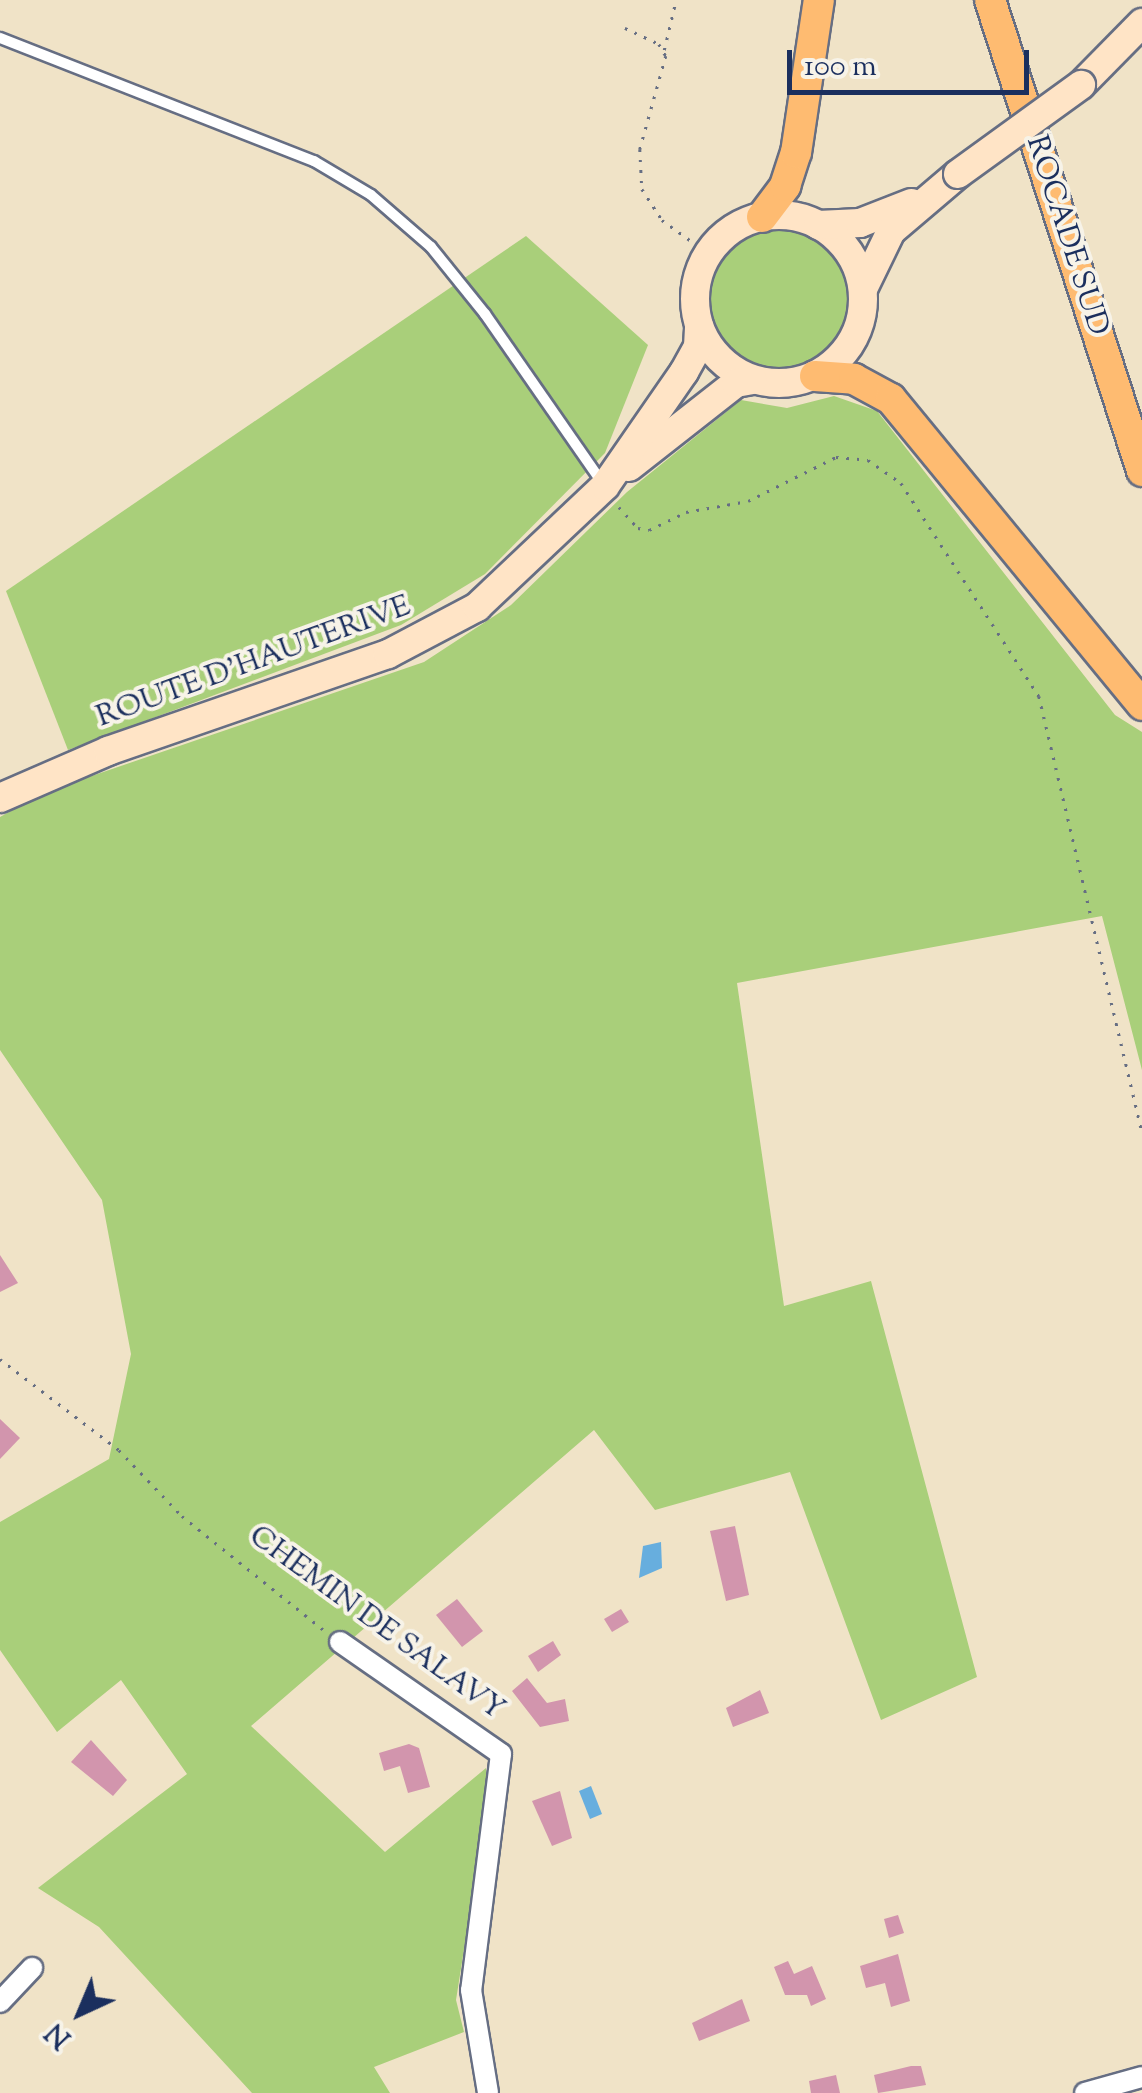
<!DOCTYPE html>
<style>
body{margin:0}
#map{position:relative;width:1142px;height:2093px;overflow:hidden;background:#f0e3c7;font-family:"Sorts Mill Goudy",serif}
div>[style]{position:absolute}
.green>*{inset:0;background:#a9cf7a}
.round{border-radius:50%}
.water>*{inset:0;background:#67aede}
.building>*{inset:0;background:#d295ad}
.path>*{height:2.5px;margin-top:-1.25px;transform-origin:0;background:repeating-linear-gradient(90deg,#666e83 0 2.5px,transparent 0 10.5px)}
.roads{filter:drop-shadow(2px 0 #666e83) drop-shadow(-2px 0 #666e83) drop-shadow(0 2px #666e83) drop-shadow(0 -2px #666e83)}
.lane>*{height:10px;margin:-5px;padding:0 5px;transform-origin:5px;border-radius:5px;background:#fff}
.street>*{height:20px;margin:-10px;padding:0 10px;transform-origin:10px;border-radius:10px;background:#fff}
.secondary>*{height:28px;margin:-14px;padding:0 14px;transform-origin:14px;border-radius:14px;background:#ffe4c6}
.secondary>.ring{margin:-14px;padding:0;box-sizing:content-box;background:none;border:28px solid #ffe4c6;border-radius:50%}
.primary>*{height:30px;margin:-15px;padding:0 15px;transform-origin:15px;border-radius:15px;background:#febb71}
.bridges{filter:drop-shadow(2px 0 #666e83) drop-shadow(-2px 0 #666e83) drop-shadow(0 2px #666e83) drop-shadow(0 -2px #666e83)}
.secondary-bridge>*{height:28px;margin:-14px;padding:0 14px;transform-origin:14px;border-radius:14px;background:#ffe4c6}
span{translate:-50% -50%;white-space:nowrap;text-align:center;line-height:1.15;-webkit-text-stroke:8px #f7f3e8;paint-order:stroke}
.street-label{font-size:30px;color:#1b2f5e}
.north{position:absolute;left:30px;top:1963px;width:100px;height:100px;-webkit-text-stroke:8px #f7f3e8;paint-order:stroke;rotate:224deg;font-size:28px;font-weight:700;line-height:40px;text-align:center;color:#1b2f5e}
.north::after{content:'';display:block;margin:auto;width:35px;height:45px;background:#1b2f5e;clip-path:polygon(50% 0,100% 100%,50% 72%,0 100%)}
.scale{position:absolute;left:787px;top:50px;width:242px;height:45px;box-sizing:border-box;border:5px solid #1b2f5e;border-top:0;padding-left:12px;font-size:30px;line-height:35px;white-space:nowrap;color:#1b2f5e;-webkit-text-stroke:8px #f7f3e8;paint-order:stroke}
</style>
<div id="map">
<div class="green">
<i class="round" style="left:706px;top:226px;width:146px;height:146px"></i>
<i style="clip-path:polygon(526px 236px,648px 345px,605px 453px,485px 574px,401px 625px,68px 750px,6px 591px)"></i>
<i style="clip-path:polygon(834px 396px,877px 411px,1115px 715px,1142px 732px,1142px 1070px,1102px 916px,737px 983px,784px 1306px,871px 1281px,977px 1677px,881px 1720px,790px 1472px,655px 1510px,594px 1430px,251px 1726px,385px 1852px,486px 1768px,488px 1798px,456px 2000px,464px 2032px,374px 2067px,390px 2093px,252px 2093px,99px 1927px,38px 1888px,187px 1774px,121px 1680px,57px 1732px,0 1650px,0 1522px,109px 1459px,131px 1354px,102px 1200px,0 1050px,0 817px,45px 792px,424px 662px,511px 605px,627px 492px,741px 400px,787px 408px)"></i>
</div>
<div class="water">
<i style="clip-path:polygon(661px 1542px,662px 1568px,639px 1578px,643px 1546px)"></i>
<i style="clip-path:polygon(591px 1786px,602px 1814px,590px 1819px,579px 1791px)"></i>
</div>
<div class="building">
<i style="clip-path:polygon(0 1255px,18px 1283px,0 1292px)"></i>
<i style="clip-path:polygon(0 1419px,20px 1438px,0 1459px)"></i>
<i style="clip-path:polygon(735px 1526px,749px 1595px,726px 1601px,710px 1531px)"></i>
<i style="clip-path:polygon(457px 1599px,483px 1631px,462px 1647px,436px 1615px)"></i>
<i style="clip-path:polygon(621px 1609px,629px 1622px,612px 1632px,604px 1619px)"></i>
<i style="clip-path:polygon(553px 1641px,561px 1655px,538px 1672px,528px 1656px)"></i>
<i style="clip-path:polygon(527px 1678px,547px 1703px,565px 1699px,569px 1721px,540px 1727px,512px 1691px)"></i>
<i style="clip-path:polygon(760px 1690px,769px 1713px,733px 1727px,726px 1708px)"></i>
<i style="clip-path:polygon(91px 1740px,127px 1780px,113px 1796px,71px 1762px)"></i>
<i style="clip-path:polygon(409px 1744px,419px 1748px,430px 1787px,408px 1793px,400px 1766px,384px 1771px,379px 1753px)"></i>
<i style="clip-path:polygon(560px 1791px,572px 1838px,552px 1846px,532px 1801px)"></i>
<i style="clip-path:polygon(898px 1915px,904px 1933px,889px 1938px,884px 1919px)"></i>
<i style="clip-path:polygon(898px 1954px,910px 2001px,891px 2007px,885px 1983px,866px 1988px,860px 1966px)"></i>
<i style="clip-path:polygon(788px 1961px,794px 1974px,812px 1966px,826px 1999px,811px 2006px,807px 1995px,785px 1995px,774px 1967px)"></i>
<i style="clip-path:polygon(742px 1999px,750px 2021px,699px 2041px,692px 2023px)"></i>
<i style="clip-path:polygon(911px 2066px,921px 2066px,926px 2085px,878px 2093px,874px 2075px)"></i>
<i style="clip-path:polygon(836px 2075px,840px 2093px,811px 2093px,809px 2081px)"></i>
</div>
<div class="path">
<i style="left:625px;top:28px;width:38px;rotate:25deg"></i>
<i style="left:659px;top:44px;width:14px;rotate:60deg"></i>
<i style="left:666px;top:56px;width:97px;rotate:105.6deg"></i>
<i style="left:640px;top:149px;width:40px;rotate:87.1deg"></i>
<i style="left:642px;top:189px;width:37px;rotate:57deg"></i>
<i style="left:662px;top:220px;width:57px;rotate:35.7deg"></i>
<i style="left:664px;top:50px;width:51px;rotate:-76.5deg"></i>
<i style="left:619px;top:507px;width:28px;rotate:48deg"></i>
<i style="left:638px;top:528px;width:11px;rotate:10deg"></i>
<i style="left:649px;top:530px;width:41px;rotate:-25.9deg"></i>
<i style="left:686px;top:512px;width:63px;rotate:-10.1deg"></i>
<i style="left:748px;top:501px;width:98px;rotate:-26.6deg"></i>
<i style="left:836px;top:457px;width:32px;rotate:5deg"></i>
<i style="left:868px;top:460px;width:40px;rotate:34.9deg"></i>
<i style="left:901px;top:483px;width:254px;rotate:57.1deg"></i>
<i style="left:1039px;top:696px;width:447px;rotate:76.7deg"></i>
<i style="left:0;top:1359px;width:150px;rotate:37.4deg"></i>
<i style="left:119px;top:1450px;width:91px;rotate:46.3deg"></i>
<i style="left:182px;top:1516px;width:182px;rotate:38.8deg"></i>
</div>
<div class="roads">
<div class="lane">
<i style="left:0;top:38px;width:337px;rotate:21.4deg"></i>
<i style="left:314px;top:161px;width:66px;rotate:30.8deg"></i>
<i style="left:371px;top:195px;width:79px;rotate:40.9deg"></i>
<i style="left:431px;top:247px;width:86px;rotate:51.1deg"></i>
<i style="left:485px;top:314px;width:208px;rotate:55.2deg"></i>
</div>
<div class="street">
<i style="left:340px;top:1642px;width:196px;rotate:34.8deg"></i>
<i style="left:501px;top:1754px;width:238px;rotate:97.2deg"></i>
<i style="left:471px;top:1990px;width:104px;rotate:80.6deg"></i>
<i style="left:0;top:2002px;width:47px;rotate:-46.7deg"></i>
<i style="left:1085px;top:2093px;width:59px;rotate:-15.7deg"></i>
</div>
<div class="secondary">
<i style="left:1081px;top:85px;width:87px;rotate:-45.5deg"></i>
<i class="ring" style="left:695px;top:215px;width:140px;height:140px"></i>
<i style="left:818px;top:225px;width:42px;rotate:-2.7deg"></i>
<i style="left:860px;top:223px;width:55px;rotate:-21.4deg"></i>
<i style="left:863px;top:289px;width:64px;rotate:-64.2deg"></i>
<i style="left:891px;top:231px;width:88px;rotate:-40.4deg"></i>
<i style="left:629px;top:467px;width:136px;rotate:-38.1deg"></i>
<i style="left:736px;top:383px;width:17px;rotate:-10deg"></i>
<i style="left:0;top:798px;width:118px;rotate:-23.5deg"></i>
<i style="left:108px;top:751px;width:296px;rotate:-19.1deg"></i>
<i style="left:388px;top:654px;width:101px;rotate:-27.8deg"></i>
<i style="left:477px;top:607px;width:176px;rotate:-43.4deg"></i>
<i style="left:605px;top:486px;width:139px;rotate:-55.3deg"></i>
<i style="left:684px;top:372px;width:29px;rotate:-61deg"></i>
<i style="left:698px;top:347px;width:21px;rotate:-87deg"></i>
</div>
<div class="primary">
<i style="left:990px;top:0;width:495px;rotate:72.1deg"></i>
<i style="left:762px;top:217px;width:39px;rotate:-53deg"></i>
<i style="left:785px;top:186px;width:35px;rotate:-72deg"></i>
<i style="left:796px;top:153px;width:155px;rotate:-81.5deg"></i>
<i style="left:815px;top:376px;width:39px;rotate:4deg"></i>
<i style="left:854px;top:379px;width:42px;rotate:28.4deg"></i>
<i style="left:891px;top:399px;width:396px;rotate:50.6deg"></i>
</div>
</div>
<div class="bridges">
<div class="secondary-bridge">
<i style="left:958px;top:174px;width:152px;rotate:-35.9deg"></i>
</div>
</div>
<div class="street-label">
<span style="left:1066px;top:236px;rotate:72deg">ROCADE SUD</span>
<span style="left:254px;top:663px;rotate:-20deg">ROUTE D'HAUTERIVE</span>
<span style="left:376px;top:1624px;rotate:36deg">CHEMIN DE SALAVY</span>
</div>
<div class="north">N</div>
<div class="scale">100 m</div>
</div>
